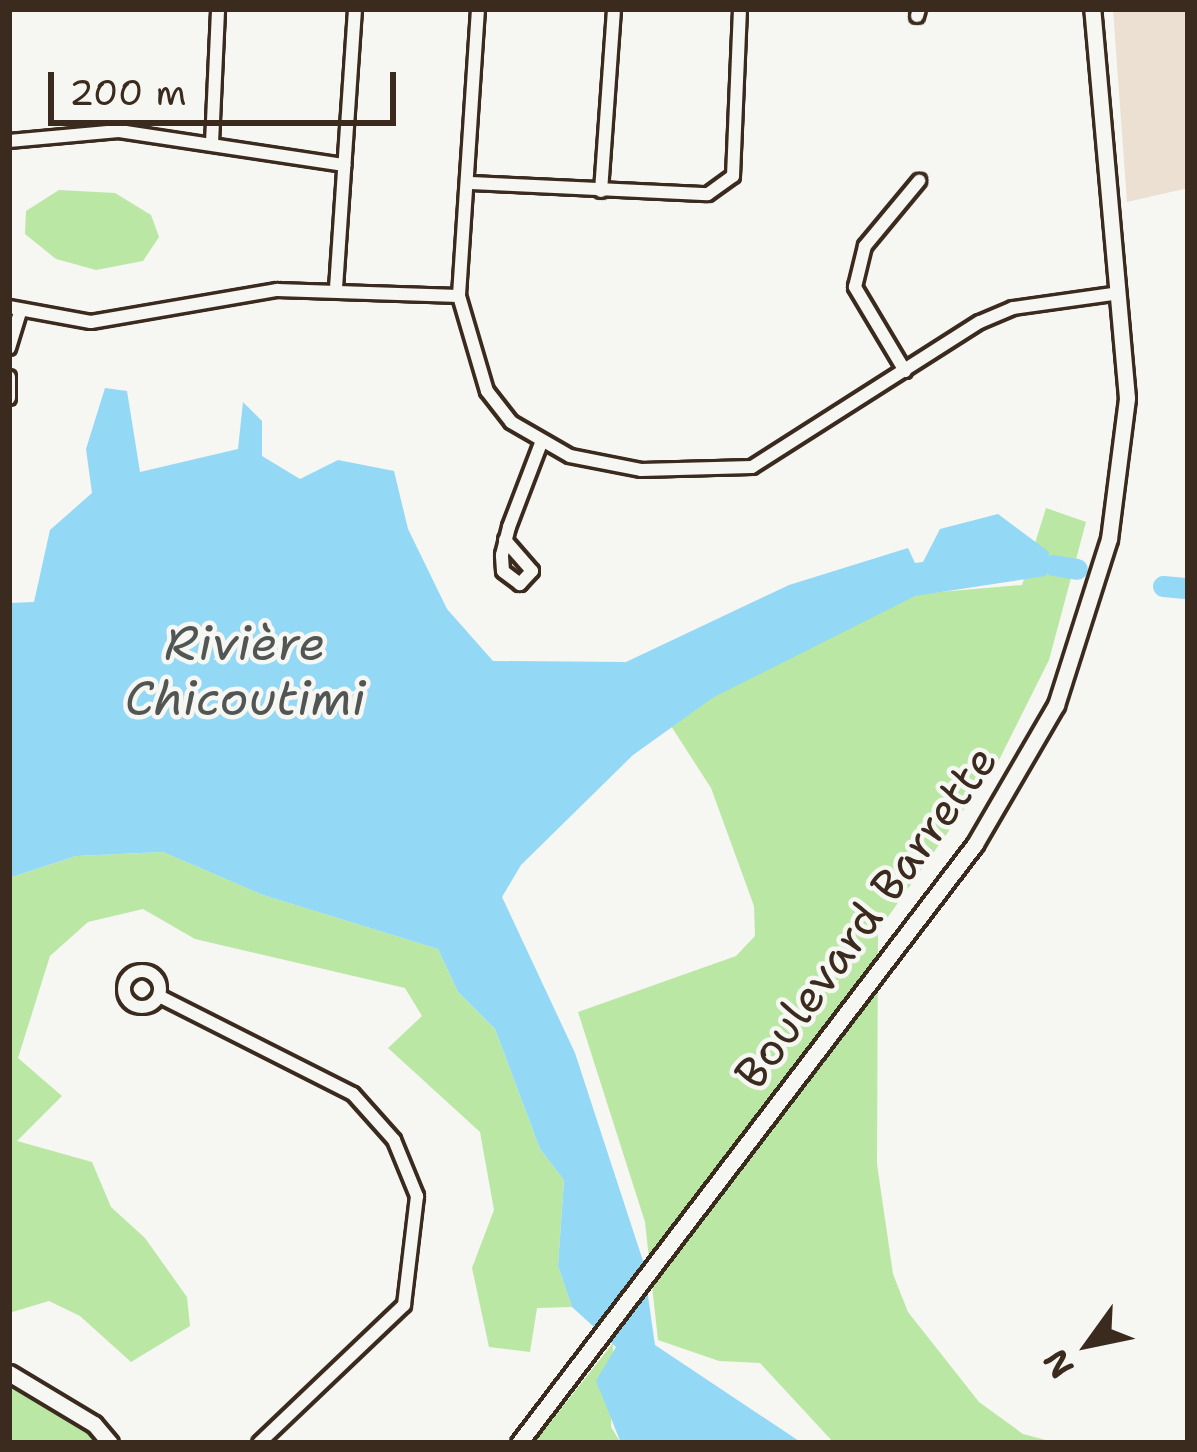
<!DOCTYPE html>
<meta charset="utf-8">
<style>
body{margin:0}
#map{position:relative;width:1197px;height:1452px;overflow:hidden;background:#f6f6f2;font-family:"Shantell Sans",sans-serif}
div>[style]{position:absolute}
.built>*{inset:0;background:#ebe0d1}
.green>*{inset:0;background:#bbe7a4}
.water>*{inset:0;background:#93d8f5}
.river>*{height:21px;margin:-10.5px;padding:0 10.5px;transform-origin:10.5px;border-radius:10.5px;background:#93d8f5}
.roads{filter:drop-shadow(3px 0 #3b2a1e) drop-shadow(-3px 0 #3b2a1e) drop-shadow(0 3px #3b2a1e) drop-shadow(0 -3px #3b2a1e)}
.minor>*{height:12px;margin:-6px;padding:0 6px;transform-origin:6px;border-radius:6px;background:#f6f6f2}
.minor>.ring{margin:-6px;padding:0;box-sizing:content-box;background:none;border:12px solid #f6f6f2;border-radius:50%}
.tertiary>*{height:15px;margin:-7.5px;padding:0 7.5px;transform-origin:7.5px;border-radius:7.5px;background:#f6f6f2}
span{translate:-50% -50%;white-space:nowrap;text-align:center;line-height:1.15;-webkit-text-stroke:9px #f6f6f2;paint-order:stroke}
.street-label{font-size:45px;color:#3b2a1e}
.water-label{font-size:48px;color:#515654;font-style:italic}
.frame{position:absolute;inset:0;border:12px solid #3b2a1e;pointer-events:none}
.north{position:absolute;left:1029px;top:1284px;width:120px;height:120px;-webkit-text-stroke:9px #f6f6f2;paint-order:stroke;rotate:237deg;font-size:33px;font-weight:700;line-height:48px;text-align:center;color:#3b2a1e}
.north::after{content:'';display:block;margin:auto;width:42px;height:54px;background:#3b2a1e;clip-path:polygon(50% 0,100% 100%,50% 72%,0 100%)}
.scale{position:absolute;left:48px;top:72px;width:348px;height:54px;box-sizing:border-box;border:6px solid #3b2a1e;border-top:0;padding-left:15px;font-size:36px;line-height:42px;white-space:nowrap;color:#3b2a1e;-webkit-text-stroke:9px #f6f6f2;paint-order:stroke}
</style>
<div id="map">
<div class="built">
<i style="clip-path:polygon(1113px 9px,1188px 9px,1188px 188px,1127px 202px)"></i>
</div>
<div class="green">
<i style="clip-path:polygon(59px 190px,115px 193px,151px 215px,159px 237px,143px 261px,96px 270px,56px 259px,25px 234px,26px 211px)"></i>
<i style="clip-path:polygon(1046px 508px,1086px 522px,1049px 660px,999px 760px,878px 931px,877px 1164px,893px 1274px,908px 1312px,979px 1402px,1023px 1434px,1057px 1443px,834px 1443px,760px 1363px,719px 1361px,658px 1340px,645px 1222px,578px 1012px,736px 956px,755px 936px,754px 906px,711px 788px,671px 726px,721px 691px,916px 594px,1022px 585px)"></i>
<i style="clip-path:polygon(163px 852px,263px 895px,438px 949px,458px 992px,495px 1029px,540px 1149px,564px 1180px,558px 1266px,572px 1307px,537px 1308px,530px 1352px,489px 1347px,472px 1268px,494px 1210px,480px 1132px,388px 1048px,422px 1016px,405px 988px,195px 939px,143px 909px,88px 922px,50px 956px,18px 1058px,62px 1096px,17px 1141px,92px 1162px,111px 1207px,145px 1238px,187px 1297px,190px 1326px,131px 1362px,80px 1316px,49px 1301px,9px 1313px,9px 878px,76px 856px)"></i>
<i style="clip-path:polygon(613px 1343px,611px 1427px,621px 1443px,534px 1443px)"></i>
<i style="clip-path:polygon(9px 1373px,110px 1443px,9px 1443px)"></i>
</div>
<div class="water">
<i style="clip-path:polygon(105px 388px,127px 391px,140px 472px,238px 449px,243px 402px,262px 421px,262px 456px,300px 479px,338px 460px,394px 471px,408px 529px,447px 609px,493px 661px,626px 662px,789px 585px,908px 548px,915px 563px,923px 562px,940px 529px,998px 514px,1049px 552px,1046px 576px,915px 596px,714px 697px,633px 755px,521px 865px,502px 897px,575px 1053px,643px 1261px,655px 1345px,802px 1443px,621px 1443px,596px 1381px,616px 1347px,572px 1307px,558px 1266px,564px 1180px,540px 1149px,495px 1029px,458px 992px,438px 949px,263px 895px,163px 852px,76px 856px,9px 878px,9px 603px,34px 602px,50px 530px,92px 493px,86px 449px)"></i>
</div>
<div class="river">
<i style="left:1053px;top:565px;width:24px;rotate:9deg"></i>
<i style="left:1163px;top:586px;width:25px;rotate:5deg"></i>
</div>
<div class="roads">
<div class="minor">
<i style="left:478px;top:9px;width:288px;rotate:93.8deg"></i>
<i style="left:459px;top:296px;width:99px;rotate:73.6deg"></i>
<i style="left:487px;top:391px;width:39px;rotate:52deg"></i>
<i style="left:511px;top:422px;width:68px;rotate:30deg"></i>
<i style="left:570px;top:456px;width:72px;rotate:11.2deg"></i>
<i style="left:641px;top:470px;width:111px;rotate:-1.5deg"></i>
<i style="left:752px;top:467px;width:270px;rotate:-32.5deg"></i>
<i style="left:980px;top:322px;width:36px;rotate:-23deg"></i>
<i style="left:1013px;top:308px;width:100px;rotate:-8deg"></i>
<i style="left:917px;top:16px;width:7px;rotate:-74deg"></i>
<i style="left:9px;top:141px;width:110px;rotate:-5.2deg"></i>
<i style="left:119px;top:131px;width:228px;rotate:8.6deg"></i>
<i style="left:212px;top:143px;width:134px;rotate:-87.4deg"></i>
<i style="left:471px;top:183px;width:237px;rotate:2.7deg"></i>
<i style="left:708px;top:194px;width:31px;rotate:-36deg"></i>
<i style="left:733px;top:176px;width:167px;rotate:-87.6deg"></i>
<i style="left:601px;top:191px;width:182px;rotate:-85.9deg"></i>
<i style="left:336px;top:288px;width:280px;rotate:-86.1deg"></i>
<i style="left:9px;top:307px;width:83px;rotate:10.4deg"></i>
<i style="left:91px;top:322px;width:189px;rotate:-9.8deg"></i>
<i style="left:277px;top:290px;width:182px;rotate:1.9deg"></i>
<i style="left:9px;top:348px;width:39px;rotate:-73deg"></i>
<i style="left:905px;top:371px;width:98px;rotate:-120.8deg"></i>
<i style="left:855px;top:287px;width:42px;rotate:-76.3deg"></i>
<i style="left:865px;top:246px;width:85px;rotate:-50.3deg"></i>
<i style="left:9px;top:377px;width:21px;rotate:90deg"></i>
<i style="left:505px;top:540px;width:41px;rotate:48.9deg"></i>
<i style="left:532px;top:571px;width:18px;rotate:133deg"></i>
<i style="left:520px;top:584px;width:21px;rotate:-143deg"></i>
<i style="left:503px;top:571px;width:16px;rotate:-94deg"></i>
<i style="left:502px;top:555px;width:29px;rotate:-76deg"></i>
<i style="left:509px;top:527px;width:90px;rotate:-69.1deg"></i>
<i class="ring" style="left:124px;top:971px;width:24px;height:24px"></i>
<i style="left:159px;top:996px;width:217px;rotate:26.8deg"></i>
<i style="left:353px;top:1094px;width:62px;rotate:48.3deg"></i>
<i style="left:394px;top:1140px;width:61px;rotate:67.7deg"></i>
<i style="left:417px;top:1196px;width:110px;rotate:96.8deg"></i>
<i style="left:404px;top:1305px;width:200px;rotate:136.4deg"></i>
</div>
<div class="tertiary">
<i style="left:9px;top:1373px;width:99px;rotate:31deg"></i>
<i style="left:94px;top:1424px;width:25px;rotate:50deg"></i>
<i style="left:519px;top:1443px;width:753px;rotate:-52.72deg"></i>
<i style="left:975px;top:844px;width:161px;rotate:-59.8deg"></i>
<i style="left:1056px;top:705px;width:174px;rotate:-72.3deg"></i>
<i style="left:1109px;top:539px;width:142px;rotate:-82.7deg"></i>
<i style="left:1127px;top:398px;width:391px;rotate:-95.1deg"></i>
</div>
</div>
<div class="street-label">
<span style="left:866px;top:917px;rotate:-54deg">Boulevard Barrette</span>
</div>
<div class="water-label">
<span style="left:245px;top:671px">Rivière<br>Chicoutimi</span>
</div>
<div class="frame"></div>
<div class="north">N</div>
<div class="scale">200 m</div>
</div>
